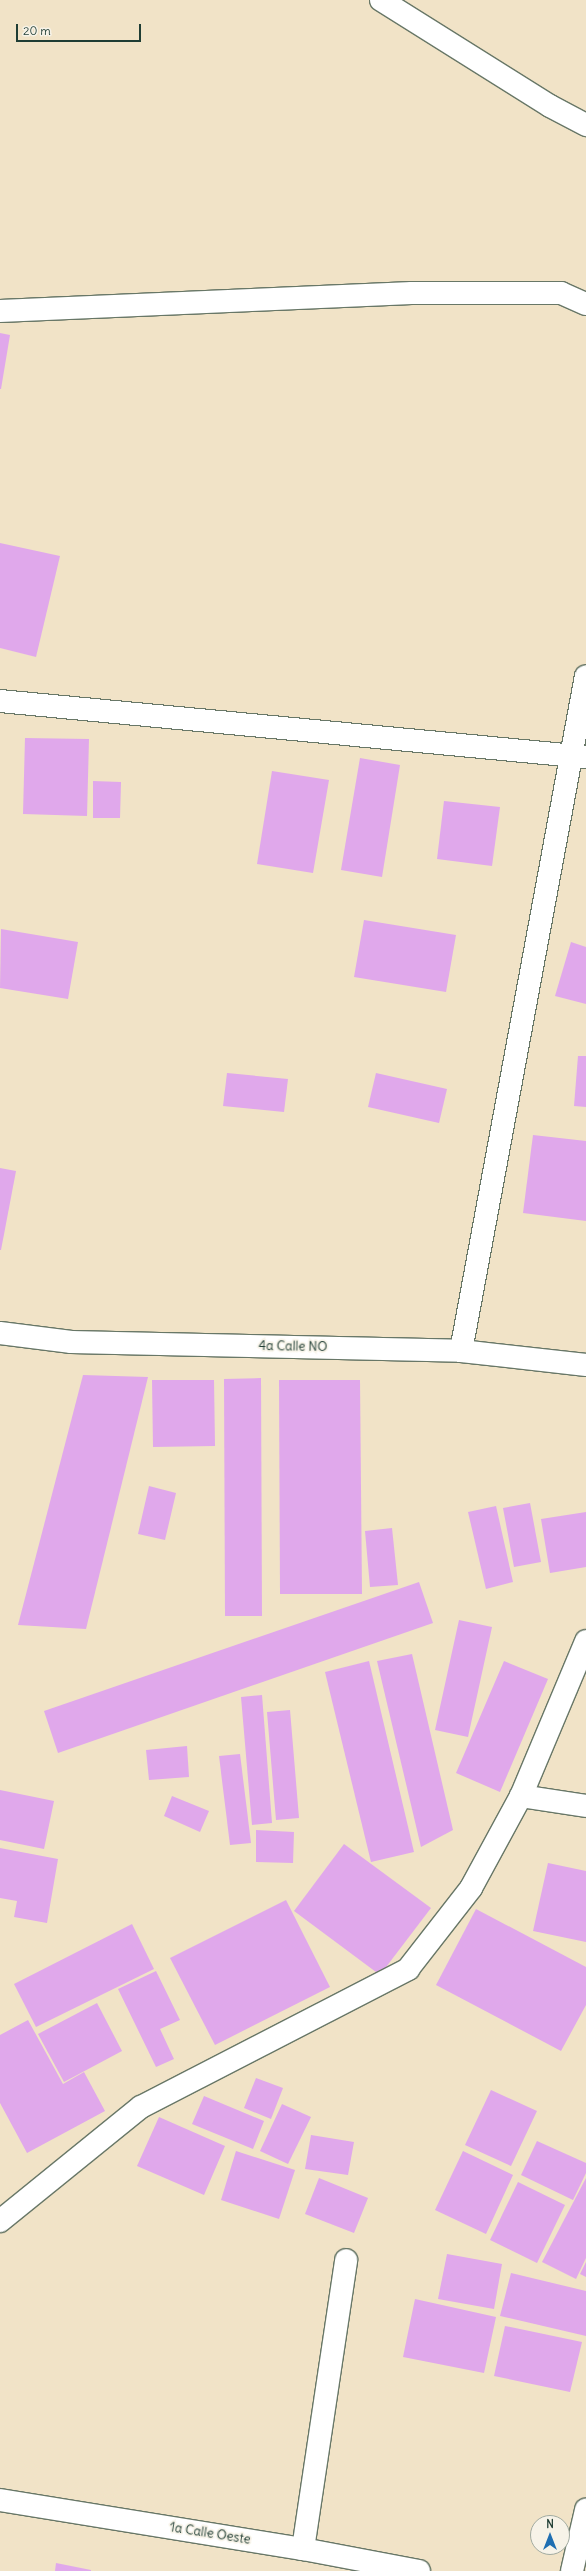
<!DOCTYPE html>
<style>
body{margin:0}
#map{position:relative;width:586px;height:2571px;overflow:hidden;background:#f1e3c7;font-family:Delius,sans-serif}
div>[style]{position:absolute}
.building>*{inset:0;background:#e0a8eb}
.roads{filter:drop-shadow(1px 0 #687767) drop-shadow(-1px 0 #687767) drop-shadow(0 1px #687767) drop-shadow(0 -1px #687767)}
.minor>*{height:22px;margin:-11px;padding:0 11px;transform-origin:11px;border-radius:11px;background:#fff}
span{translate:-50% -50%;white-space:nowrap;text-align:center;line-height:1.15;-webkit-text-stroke:3.5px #f7f3e8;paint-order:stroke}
.street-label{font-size:13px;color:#1f3d34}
.north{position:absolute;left:530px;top:2515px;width:40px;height:40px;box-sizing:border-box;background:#f7f3e8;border:1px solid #a1aaa0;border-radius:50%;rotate:0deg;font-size:11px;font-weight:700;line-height:16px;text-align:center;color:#1f3d34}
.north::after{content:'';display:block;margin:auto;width:14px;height:18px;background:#1f6fb2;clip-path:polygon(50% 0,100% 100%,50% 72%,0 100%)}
.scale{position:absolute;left:16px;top:24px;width:125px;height:18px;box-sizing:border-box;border:2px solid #1f3d34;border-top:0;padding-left:5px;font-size:12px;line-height:14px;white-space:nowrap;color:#1f3d34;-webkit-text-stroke:3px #f7f3e8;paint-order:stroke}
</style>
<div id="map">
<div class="building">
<i style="clip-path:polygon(0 333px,10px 335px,1px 389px,0 389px)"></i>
<i style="clip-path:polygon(0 543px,60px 556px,36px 657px,0 648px)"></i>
<i style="clip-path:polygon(25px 738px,89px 739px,87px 816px,23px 814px)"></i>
<i style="clip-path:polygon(360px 758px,400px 765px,382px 877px,341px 870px)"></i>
<i style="clip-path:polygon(272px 771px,329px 780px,313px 873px,257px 864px)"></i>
<i style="clip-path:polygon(93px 781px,121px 782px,120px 818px,93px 818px)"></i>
<i style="clip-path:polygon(444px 801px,500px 807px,492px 866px,437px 859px)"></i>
<i style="clip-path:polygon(364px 920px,456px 935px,446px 992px,354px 977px)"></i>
<i style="clip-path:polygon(1px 929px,78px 942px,68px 999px,0 988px)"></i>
<i style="clip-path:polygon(571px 942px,586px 947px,586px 1004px,555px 996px)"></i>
<i style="clip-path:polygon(578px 1056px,586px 1056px,586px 1107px,574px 1106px)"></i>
<i style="clip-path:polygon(227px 1073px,288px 1079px,284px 1112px,223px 1106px)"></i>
<i style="clip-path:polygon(376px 1073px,447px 1089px,439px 1123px,368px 1107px)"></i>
<i style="clip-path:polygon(533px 1135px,586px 1141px,586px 1221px,523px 1213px)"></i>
<i style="clip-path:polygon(0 1168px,16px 1171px,1px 1250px,0 1250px)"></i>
<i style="clip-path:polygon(83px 1375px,148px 1377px,86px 1629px,18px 1625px)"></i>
<i style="clip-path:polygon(261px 1378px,262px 1616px,225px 1616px,224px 1379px)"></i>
<i style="clip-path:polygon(152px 1380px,214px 1380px,215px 1446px,153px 1447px)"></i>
<i style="clip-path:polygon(279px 1380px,360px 1380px,362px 1594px,280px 1594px)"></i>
<i style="clip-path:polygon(149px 1486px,176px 1493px,165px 1540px,138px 1534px)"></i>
<i style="clip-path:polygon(530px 1503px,541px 1562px,514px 1567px,503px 1508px)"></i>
<i style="clip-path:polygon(496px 1506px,513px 1582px,486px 1589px,468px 1512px)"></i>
<i style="clip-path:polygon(586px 1512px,586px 1567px,550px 1573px,541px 1519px)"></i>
<i style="clip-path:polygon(392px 1528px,398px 1585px,370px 1587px,365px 1531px)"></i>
<i style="clip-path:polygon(419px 1582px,433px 1623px,58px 1753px,44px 1711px)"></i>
<i style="clip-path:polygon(459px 1620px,492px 1627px,468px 1737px,435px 1730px)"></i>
<i style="clip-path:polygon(412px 1654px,453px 1830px,421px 1847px,377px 1661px)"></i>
<i style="clip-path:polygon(369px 1661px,414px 1852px,371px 1862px,325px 1672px)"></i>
<i style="clip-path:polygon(504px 1661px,548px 1679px,500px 1792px,456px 1773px)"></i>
<i style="clip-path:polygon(262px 1695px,272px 1823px,252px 1825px,241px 1697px)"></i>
<i style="clip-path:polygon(290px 1710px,299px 1818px,276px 1820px,267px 1712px)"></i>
<i style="clip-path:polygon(187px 1746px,189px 1777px,149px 1780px,146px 1750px)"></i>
<i style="clip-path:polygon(240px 1754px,251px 1843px,230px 1845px,219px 1756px)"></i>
<i style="clip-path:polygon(0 1790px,54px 1801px,44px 1849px,0 1840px)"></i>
<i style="clip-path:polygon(172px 1796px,209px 1811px,200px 1832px,164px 1816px)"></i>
<i style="clip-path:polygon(256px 1830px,294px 1832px,293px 1863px,256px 1862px)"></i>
<i style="clip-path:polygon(344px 1844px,431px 1908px,380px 1975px,294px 1911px)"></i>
<i style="clip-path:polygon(0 1848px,58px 1859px,47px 1923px,14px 1917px,17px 1901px,0 1898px)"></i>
<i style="clip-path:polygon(548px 1863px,586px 1871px,586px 1942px,533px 1931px)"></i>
<i style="clip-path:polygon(286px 1900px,330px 1987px,215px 2045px,170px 1958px)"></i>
<i style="clip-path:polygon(476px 1909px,586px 1967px,586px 2005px,561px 2051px,436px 1985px)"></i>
<i style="clip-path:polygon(132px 1924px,154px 1969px,36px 2027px,14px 1984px)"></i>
<i style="clip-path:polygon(156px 1971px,180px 2020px,160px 2029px,174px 2059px,156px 2067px,118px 1989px)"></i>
<i style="clip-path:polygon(97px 2003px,122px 2051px,64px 2082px,38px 2034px)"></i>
<i style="clip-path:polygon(28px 2020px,63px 2084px,84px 2072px,105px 2111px,27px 2153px,0 2103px,0 2035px)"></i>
<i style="clip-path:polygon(256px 2078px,283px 2088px,271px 2119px,244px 2108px)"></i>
<i style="clip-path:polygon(491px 2090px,537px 2111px,511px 2166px,465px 2145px)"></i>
<i style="clip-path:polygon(204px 2096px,264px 2121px,253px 2149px,192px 2124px)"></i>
<i style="clip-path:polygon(282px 2104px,311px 2117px,288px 2164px,260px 2151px)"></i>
<i style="clip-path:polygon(159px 2117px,225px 2146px,204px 2195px,137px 2166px)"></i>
<i style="clip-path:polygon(311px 2135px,354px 2142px,348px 2175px,305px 2169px)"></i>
<i style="clip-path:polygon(537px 2141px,586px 2163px,586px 2173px,573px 2200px,521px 2175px)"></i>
<i style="clip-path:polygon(236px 2151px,295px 2170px,279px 2219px,221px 2200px)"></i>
<i style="clip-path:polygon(463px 2151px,513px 2175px,486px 2234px,435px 2210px)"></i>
<i style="clip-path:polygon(319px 2178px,368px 2198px,354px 2233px,305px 2214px)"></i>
<i style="clip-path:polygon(586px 2178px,586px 2258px,576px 2279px,542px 2262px)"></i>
<i style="clip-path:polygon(518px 2182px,565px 2205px,537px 2263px,490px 2240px)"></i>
<i style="clip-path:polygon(447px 2254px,502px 2264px,494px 2309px,438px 2299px)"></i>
<i style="clip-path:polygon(586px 2262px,586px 2277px,580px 2274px)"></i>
<i style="clip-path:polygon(511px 2273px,586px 2291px,586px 2336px,500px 2316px)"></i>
<i style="clip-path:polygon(415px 2299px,496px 2317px,484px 2373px,403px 2357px)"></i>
<i style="clip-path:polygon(505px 2326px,582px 2342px,570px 2392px,494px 2376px)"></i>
<i style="clip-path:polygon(56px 2563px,91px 2570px,91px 2571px,55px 2571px)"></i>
</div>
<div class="roads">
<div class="minor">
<i style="left:381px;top:0;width:199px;rotate:32.1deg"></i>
<i style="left:550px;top:106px;width:41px;rotate:27.8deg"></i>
<i style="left:0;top:311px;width:412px;rotate:-2.5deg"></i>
<i style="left:412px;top:293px;width:149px"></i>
<i style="left:561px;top:293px;width:27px;rotate:24deg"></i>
<i style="left:0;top:701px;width:589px;rotate:5.46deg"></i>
<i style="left:0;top:1333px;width:72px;rotate:7.2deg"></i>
<i style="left:71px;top:1342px;width:390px;rotate:1.3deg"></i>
<i style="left:461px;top:1351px;width:126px;rotate:6.4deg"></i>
<i style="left:461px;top:1351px;width:686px;rotate:-79.51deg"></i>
<i style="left:521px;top:1796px;width:66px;rotate:8.7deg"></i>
<i style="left:0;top:2221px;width:181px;rotate:-39deg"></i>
<i style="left:141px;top:2107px;width:301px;rotate:-27.3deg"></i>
<i style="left:408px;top:1969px;width:103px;rotate:-52.1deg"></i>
<i style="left:471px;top:1888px;width:105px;rotate:-61.5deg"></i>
<i style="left:521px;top:1796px;width:168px;rotate:-67.2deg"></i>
<i style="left:0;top:2500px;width:307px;rotate:9.2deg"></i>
<i style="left:303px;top:2549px;width:118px;rotate:10.7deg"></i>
<i style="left:303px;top:2549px;width:292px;rotate:-81.5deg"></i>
<i style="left:572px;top:2571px;width:63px;rotate:-77.1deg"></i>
</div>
</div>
<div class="street-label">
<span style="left:293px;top:1347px;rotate:1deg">4a Calle NO</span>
<span style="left:210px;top:2534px;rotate:9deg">1a Calle Oeste</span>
</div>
<div class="north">N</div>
<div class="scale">20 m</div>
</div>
